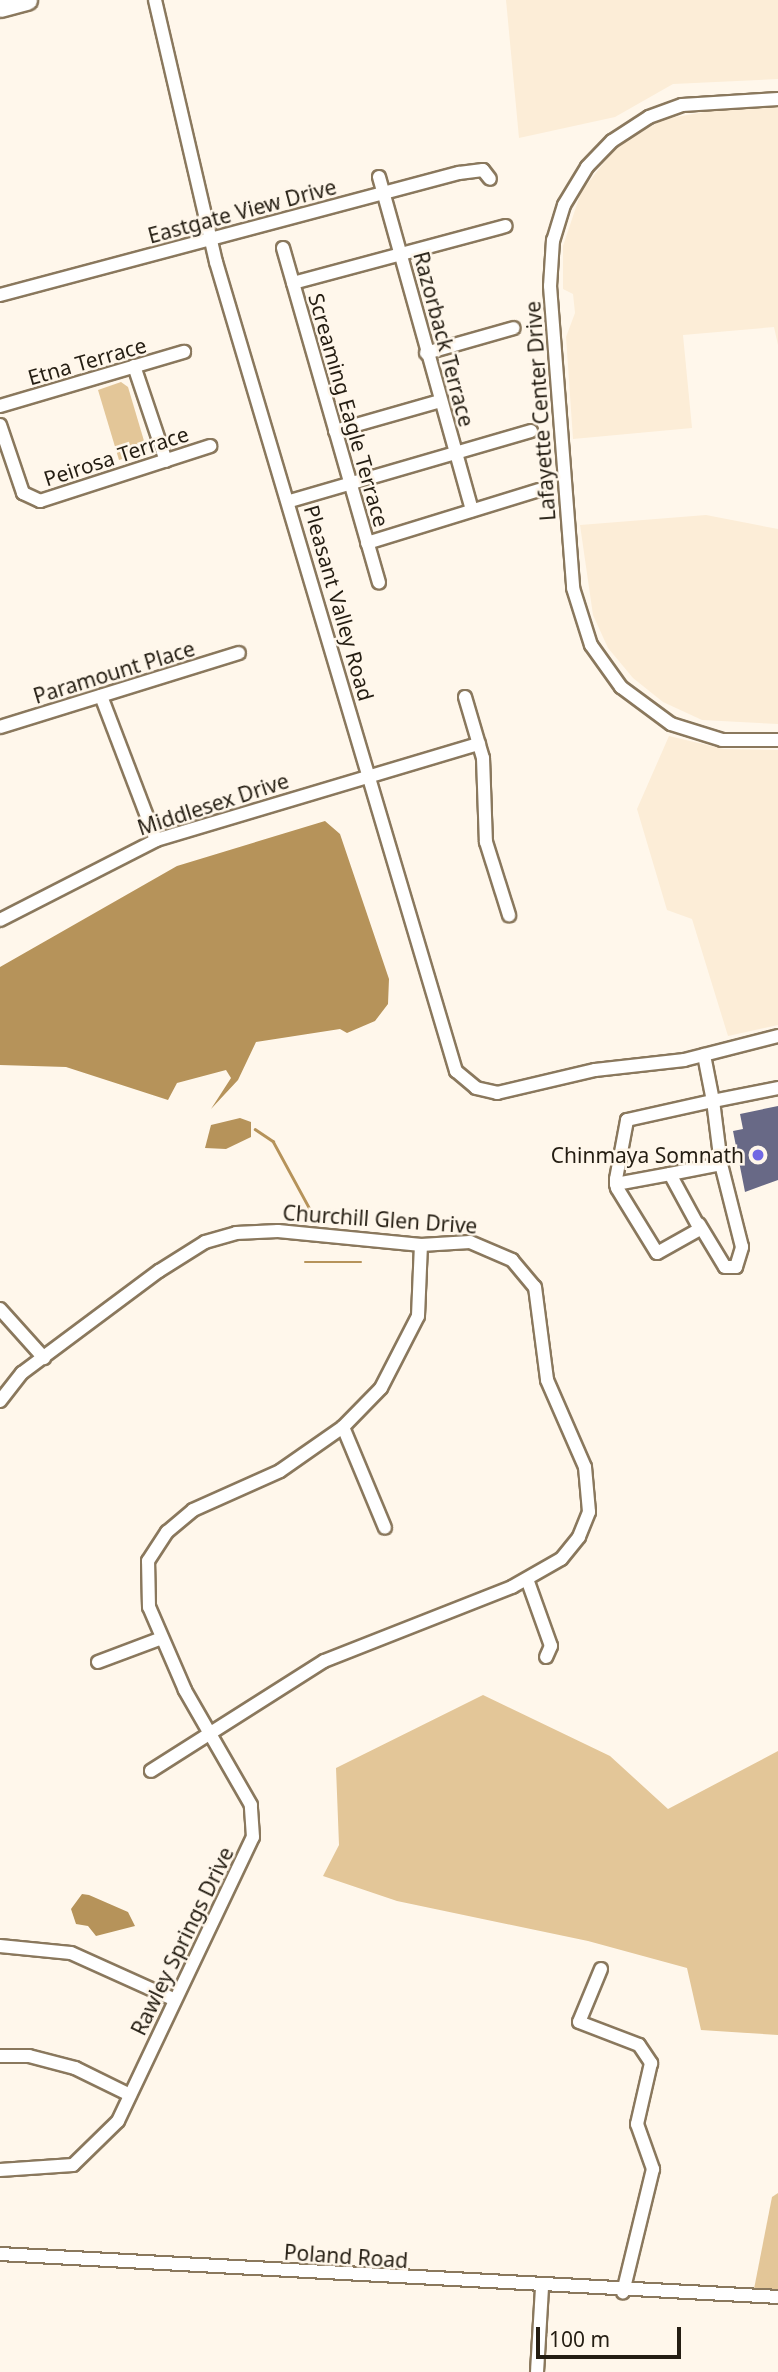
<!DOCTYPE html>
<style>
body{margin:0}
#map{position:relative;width:778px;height:2372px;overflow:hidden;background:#fff7eb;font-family:"Noto Sans",sans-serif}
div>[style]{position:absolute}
.built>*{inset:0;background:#fcedd7}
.green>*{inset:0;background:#e3c698}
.water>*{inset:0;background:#b6935a}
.stream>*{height:2.5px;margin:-1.25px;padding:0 1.25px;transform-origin:1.25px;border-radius:1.25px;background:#b6935a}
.building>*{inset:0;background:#686986}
.roads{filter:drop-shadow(2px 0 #8a785d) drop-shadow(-2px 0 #8a785d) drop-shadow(0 2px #8a785d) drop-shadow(0 -2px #8a785d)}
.minor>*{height:12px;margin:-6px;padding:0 6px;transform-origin:6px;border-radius:6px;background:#fff}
.highway>*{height:19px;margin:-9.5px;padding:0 9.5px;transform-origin:9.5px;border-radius:9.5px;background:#fff}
.dots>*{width:19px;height:19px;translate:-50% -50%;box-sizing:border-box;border:4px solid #fff7eb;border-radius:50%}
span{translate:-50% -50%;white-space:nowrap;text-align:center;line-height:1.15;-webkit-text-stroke:5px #fff7eb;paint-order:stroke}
.street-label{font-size:21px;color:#241d12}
.poi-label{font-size:21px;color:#241d12}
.right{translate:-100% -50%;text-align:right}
.scale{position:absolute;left:536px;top:2327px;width:145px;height:32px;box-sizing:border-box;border:4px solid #241d12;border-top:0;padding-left:9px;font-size:21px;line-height:24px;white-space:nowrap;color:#241d12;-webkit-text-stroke:5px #fff7eb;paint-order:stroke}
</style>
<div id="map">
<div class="built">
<i style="clip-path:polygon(506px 0,778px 0,778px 79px,673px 84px,615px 117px,519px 138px)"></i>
<i style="clip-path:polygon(751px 104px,778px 104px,778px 345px,774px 327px,683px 335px,692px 428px,573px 439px,566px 337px,575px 313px,573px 294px,563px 289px,563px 246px,581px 192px,616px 147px,664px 119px)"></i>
<i style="clip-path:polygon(706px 515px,778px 529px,778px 724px,702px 720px,663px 702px,633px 678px,608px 648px,593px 615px,580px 525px)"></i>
<i style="clip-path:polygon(669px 736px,724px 749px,778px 750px,778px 1025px,728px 1036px,692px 919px,667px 910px,637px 809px)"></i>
</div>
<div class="green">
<i style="clip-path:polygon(121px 382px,128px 387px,147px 451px,119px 460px,98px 390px)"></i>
<i style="clip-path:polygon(483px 1695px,610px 1756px,668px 1809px,778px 1751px,778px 2035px,701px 2030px,687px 1968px,588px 1941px,397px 1901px,323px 1876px,339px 1845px,336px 1768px)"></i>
<i style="clip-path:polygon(778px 2193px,778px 2290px,754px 2289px,772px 2197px)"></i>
</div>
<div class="water">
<i style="clip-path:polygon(325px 821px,340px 834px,389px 979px,388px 1004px,375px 1021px,347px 1033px,340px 1029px,256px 1042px,238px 1080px,211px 1109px,231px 1078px,226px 1070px,177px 1083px,168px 1100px,66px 1067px,0 1065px,0 967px,177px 866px)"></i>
<i style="clip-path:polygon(240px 1118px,251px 1122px,251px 1137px,226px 1149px,205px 1148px,211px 1125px)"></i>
<i style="clip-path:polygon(89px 1895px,128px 1912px,135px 1926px,96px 1936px,88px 1926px,76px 1924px,71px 1909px,82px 1894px)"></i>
</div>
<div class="stream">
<i style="left:255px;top:1129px;width:22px;rotate:34deg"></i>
<i style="left:273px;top:1141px;width:80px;rotate:61.5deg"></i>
<i style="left:305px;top:1262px;width:56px"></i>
</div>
<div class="building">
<i style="clip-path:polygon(778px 1106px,778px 1180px,745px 1192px,733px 1131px,743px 1129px,740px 1114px)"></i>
</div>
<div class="roads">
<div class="minor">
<i style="left:155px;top:0;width:269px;rotate:76.9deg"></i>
<i style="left:216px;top:262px;width:844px;rotate:73.48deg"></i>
<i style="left:456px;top:1071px;width:26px;rotate:40deg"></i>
<i style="left:476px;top:1088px;width:22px;rotate:13deg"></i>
<i style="left:497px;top:1093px;width:101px;rotate:-13.2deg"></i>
<i style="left:595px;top:1070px;width:90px;rotate:-6.4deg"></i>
<i style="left:684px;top:1060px;width:97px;rotate:-14.3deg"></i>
<i style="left:778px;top:99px;width:96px;rotate:176.4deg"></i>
<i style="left:682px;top:105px;width:35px;rotate:160deg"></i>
<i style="left:649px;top:117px;width:44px;rotate:147deg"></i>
<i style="left:612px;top:141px;width:36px;rotate:134deg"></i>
<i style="left:587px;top:167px;width:44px;rotate:121.2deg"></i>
<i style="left:564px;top:205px;width:37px;rotate:107deg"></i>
<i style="left:553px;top:240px;width:46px;rotate:93.7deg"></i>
<i style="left:550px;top:286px;width:303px;rotate:85.6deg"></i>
<i style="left:573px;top:588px;width:60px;rotate:72.5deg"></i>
<i style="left:591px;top:645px;width:52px;rotate:54.5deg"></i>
<i style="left:621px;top:687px;width:62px;rotate:36.5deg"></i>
<i style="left:671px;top:724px;width:53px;rotate:17.4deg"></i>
<i style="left:722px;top:740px;width:56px"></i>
<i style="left:379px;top:177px;width:346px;rotate:74.4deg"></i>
<i style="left:283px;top:248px;width:348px;rotate:74deg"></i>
<i style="left:293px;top:283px;width:220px;rotate:-15deg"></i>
<i style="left:0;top:295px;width:475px;rotate:-14.9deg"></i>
<i style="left:459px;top:173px;width:24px;rotate:-7deg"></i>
<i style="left:483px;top:170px;width:11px;rotate:52deg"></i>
<i style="left:426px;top:353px;width:91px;rotate:-15.9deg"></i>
<i style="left:134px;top:366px;width:100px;rotate:71.4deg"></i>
<i style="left:0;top:406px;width:192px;rotate:-16.4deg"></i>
<i style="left:0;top:425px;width:72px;rotate:71.3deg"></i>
<i style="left:23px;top:493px;width:19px;rotate:25deg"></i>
<i style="left:40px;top:501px;width:179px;rotate:-17.9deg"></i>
<i style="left:335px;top:431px;width:109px;rotate:-15.9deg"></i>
<i style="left:290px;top:501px;width:251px;rotate:-16.2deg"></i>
<i style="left:367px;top:543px;width:180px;rotate:-17.1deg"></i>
<i style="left:101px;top:696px;width:154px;rotate:69.1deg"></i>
<i style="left:465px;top:697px;width:64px;rotate:73.6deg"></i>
<i style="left:483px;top:758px;width:84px;rotate:88deg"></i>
<i style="left:486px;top:842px;width:77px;rotate:72.5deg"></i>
<i style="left:0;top:727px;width:250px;rotate:-17.2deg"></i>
<i style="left:0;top:920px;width:175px;rotate:-27.1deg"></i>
<i style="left:156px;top:840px;width:337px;rotate:-16.6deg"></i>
<i style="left:670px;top:1174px;width:52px;rotate:-11.1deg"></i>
<i style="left:721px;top:1164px;width:64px;rotate:-97.2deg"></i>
<i style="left:713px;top:1101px;width:66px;rotate:-11.3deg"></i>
<i style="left:616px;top:1184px;width:55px;rotate:-10.5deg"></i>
<i style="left:670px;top:1174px;width:63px;rotate:61.4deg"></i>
<i style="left:700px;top:1229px;width:49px;rotate:150.8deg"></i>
<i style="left:657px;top:1253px;width:76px;rotate:-121.6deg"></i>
<i style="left:617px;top:1188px;width:4px;rotate:-104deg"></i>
<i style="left:616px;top:1184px;width:5px;rotate:-90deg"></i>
<i style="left:616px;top:1179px;width:60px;rotate:-79.4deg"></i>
<i style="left:627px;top:1120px;width:88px;rotate:-12.5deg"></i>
<i style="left:713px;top:1101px;width:47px;rotate:-101.1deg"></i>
<i style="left:699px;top:1224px;width:50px;rotate:58.8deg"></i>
<i style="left:725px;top:1267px;width:11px"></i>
<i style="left:736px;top:1267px;width:21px;rotate:-73deg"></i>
<i style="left:742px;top:1247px;width:86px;rotate:-104.2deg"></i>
<i style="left:0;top:1309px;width:66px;rotate:48.1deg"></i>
<i style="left:0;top:1401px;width:36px;rotate:-52deg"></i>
<i style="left:22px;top:1373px;width:171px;rotate:-36.7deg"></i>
<i style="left:159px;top:1271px;width:54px;rotate:-32.2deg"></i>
<i style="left:205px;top:1242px;width:32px;rotate:-16deg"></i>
<i style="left:236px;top:1233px;width:42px;rotate:-2.7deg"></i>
<i style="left:278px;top:1231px;width:144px;rotate:5.6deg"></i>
<i style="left:421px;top:1245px;width:49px;rotate:-3.5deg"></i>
<i style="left:470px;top:1242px;width:46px;rotate:23.2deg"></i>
<i style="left:512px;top:1260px;width:35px;rotate:50deg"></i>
<i style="left:535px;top:1287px;width:94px;rotate:82.6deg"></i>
<i style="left:547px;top:1380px;width:95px;rotate:66.4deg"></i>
<i style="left:585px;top:1467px;width:45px;rotate:84.9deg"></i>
<i style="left:589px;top:1512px;width:27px;rotate:112deg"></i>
<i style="left:579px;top:1537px;width:28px;rotate:129deg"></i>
<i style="left:561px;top:1559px;width:56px;rotate:150.3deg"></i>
<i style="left:512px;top:1587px;width:202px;rotate:158.5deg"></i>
<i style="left:324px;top:1661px;width:205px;rotate:147.6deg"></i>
<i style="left:343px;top:1427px;width:109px;rotate:67.4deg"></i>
<i style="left:527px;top:1579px;width:71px;rotate:70.3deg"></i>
<i style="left:551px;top:1646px;width:12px;rotate:114deg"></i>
<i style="left:98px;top:1662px;width:68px;rotate:-20.6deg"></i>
<i style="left:0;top:1946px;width:71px;rotate:5.6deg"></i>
<i style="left:71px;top:1953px;width:112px;rotate:24.3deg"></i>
<i style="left:601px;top:1969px;width:57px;rotate:112.5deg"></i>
<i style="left:579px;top:2022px;width:64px;rotate:21deg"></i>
<i style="left:639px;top:2045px;width:22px;rotate:56deg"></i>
<i style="left:651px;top:2063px;width:63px;rotate:102.9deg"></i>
<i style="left:637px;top:2124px;width:48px;rotate:70.4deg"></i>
<i style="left:653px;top:2169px;width:127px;rotate:103.7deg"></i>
<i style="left:0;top:2056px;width:29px"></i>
<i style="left:29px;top:2056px;width:48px;rotate:14.6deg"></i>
<i style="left:75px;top:2068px;width:61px;rotate:26.1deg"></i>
<i style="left:0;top:2170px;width:73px;rotate:-3.9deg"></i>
<i style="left:73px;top:2165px;width:63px;rotate:-44.4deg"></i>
<i style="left:118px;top:2121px;width:314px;rotate:-64.6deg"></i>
<i style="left:253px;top:1837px;width:32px;rotate:-94deg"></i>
<i style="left:251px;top:1805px;width:133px;rotate:-119.9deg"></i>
<i style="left:185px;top:1690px;width:90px;rotate:-113.4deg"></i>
<i style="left:149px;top:1607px;width:46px;rotate:-91.2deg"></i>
<i style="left:148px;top:1561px;width:35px;rotate:-57deg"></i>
<i style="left:167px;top:1532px;width:34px;rotate:-40deg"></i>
<i style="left:193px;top:1510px;width:95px;rotate:-24.1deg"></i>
<i style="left:280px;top:1471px;width:77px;rotate:-34.9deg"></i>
<i style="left:343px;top:1427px;width:54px;rotate:-45.7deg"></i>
<i style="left:381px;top:1388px;width:81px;rotate:-62.8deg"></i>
<i style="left:418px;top:1316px;width:71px;rotate:-87.6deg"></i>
<i style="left:0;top:2254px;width:779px;rotate:3.16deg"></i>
<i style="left:537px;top:2372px;width:85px;rotate:-86.6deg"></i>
</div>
<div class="highway">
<i style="left:0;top:7px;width:28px;rotate:-15deg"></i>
</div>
</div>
<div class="dots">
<i style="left:758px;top:1155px;background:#7168e3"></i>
</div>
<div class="street-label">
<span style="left:242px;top:211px;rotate:-15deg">Eastgate View Drive</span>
<span style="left:444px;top:339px;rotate:75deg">Razorback Terrace</span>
<span style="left:87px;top:361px;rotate:-16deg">Etna Terrace</span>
<span style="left:349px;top:410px;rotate:74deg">Screaming Eagle Terrace</span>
<span style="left:540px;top:411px;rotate:-94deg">Lafayette Center Drive</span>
<span style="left:116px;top:456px;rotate:-18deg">Peirosa Terrace</span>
<span style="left:339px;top:603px;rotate:74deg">Pleasant Valley Road</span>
<span style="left:114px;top:672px;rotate:-17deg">Paramount Place</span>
<span style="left:213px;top:804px;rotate:-18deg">Middlesex Drive</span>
<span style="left:380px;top:1219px;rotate:4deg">Churchill Glen Drive</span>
<span style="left:182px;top:1941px;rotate:-64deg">Rawley Springs Drive</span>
<span style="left:346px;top:2256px;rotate:4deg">Poland Road</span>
</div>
<div class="poi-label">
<span class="right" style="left:744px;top:1155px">Chinmaya Somnath</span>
</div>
<div class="scale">100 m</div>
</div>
